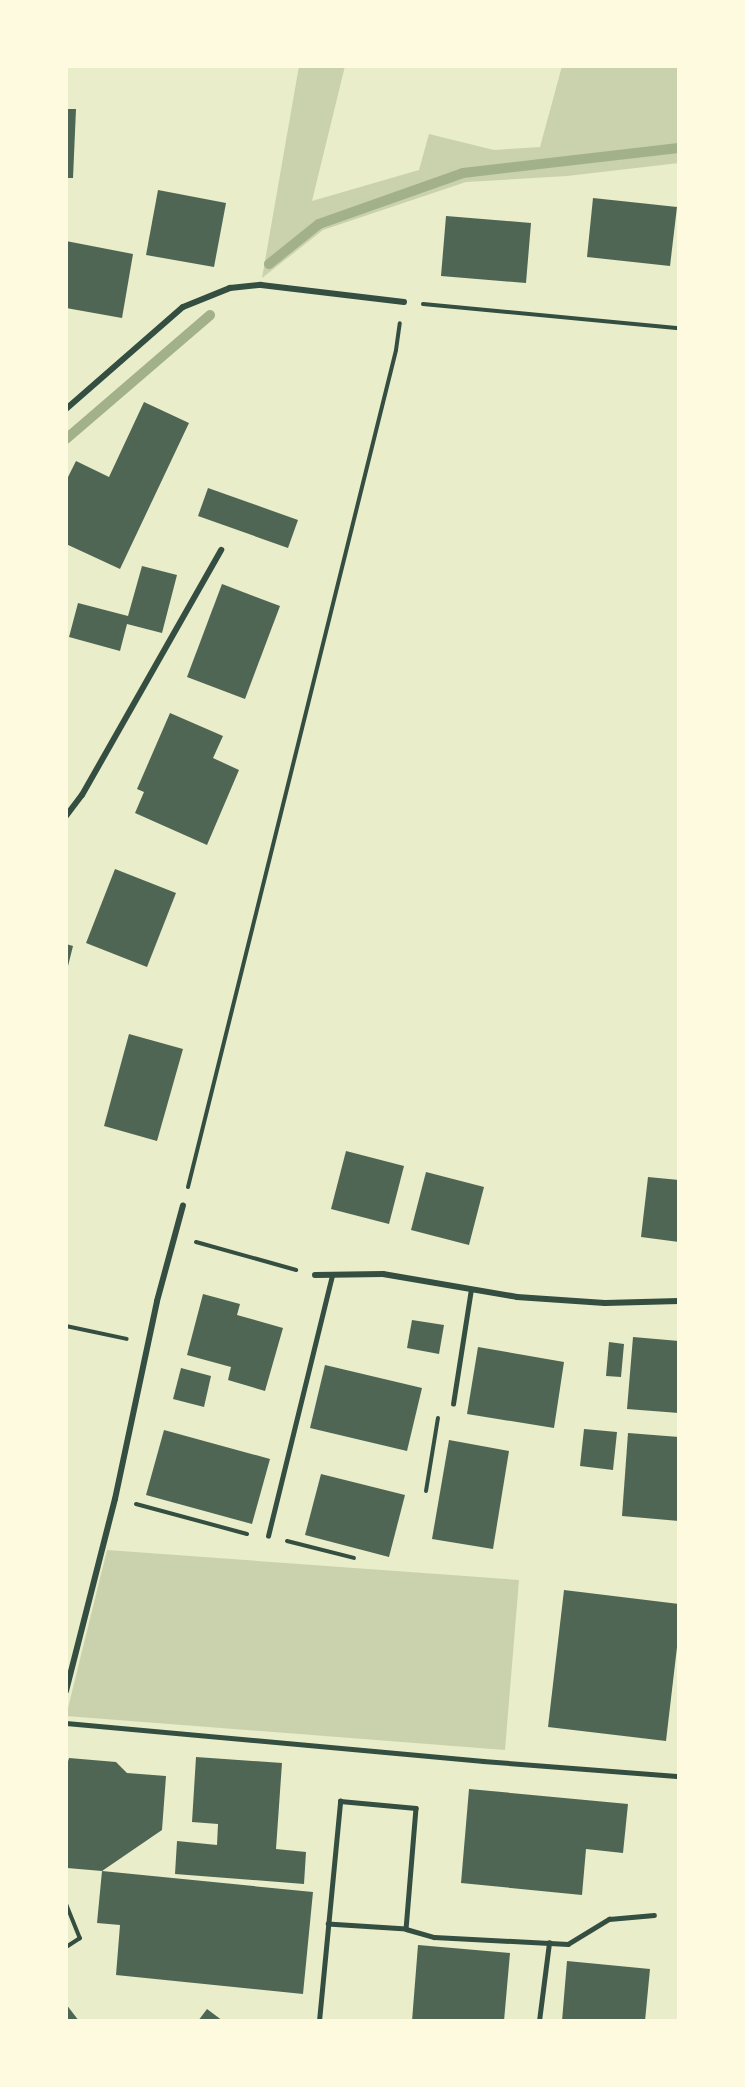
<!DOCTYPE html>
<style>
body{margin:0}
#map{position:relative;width:745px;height:2087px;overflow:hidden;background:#e9edc9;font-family:"Alegreya Sans",sans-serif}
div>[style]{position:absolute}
.green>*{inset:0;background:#cad2ad}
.stream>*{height:10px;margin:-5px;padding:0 5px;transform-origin:5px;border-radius:5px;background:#a3b18a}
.building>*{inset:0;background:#4f6655}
.path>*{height:4px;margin:-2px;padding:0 2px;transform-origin:2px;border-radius:2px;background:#344e41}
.service>*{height:4.5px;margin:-2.25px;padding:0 2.25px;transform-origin:2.25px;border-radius:2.25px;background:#344e41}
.minor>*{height:6px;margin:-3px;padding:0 3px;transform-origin:3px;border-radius:3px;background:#344e41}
span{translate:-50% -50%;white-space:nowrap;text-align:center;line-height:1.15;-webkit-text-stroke:6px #fefae0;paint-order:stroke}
.frame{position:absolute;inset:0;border:68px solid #fefae0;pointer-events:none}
</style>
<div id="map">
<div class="green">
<i style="clip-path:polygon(299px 66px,345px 66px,312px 201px,419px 170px,429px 134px,494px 150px,540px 147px,562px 66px,679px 66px,679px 163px,567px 176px,466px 182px,323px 230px,262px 278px)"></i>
<i style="clip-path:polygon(107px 1550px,519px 1580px,505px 1750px,66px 1716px)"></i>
</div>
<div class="stream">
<i style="left:269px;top:264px;width:64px;rotate:-38.7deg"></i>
<i style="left:319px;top:224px;width:153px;rotate:-19.5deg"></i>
<i style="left:463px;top:173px;width:217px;rotate:-6.6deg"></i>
<i style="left:66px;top:439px;width:190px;rotate:-40.7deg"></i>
</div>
<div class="building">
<i style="clip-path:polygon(66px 109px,76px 109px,73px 178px,66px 178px)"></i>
<i style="clip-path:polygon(158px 190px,226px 203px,214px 267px,146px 255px)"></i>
<i style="clip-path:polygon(593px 198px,677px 207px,670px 266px,587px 257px)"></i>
<i style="clip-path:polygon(446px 216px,531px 223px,526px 283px,441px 276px)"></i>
<i style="clip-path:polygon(66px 241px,133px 254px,122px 318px,66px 308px)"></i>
<i style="clip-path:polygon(144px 402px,189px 423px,120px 569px,66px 544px,66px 481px,76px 461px,109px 477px)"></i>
<i style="clip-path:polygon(208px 488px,298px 520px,288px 548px,198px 516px)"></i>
<i style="clip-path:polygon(142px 566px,177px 575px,162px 633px,127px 624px,120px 651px,69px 637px,78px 603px,128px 616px)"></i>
<i style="clip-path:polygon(222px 584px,280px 606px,245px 699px,187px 677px)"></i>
<i style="clip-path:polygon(170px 713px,223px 736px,213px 758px,239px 770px,207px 845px,135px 813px,144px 792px,137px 789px)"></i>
<i style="clip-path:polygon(115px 869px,176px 893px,147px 967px,86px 943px)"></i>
<i style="clip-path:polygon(66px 944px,73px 946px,67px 970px,66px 970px)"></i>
<i style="clip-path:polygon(129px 1034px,183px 1049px,157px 1141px,104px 1126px)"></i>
<i style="clip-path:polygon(346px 1151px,404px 1166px,389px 1224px,331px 1209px)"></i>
<i style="clip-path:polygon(426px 1172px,484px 1187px,469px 1245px,411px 1230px)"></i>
<i style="clip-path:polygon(648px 1177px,679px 1180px,679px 1242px,641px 1237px)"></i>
<i style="clip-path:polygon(203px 1294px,240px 1304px,237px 1315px,283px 1328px,265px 1391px,228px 1380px,231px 1367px,187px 1355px)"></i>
<i style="clip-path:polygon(412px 1320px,444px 1325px,439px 1354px,407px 1348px)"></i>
<i style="clip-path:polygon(633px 1337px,679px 1341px,679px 1413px,627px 1409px)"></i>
<i style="clip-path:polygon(609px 1342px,624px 1344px,621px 1377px,606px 1376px)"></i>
<i style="clip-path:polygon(478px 1347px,564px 1362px,554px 1428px,467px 1414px)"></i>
<i style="clip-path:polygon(325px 1365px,422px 1388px,407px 1451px,310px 1428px)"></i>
<i style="clip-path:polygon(181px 1368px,211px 1376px,204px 1407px,173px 1399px)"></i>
<i style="clip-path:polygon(584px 1429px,617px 1432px,613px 1470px,580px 1466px)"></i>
<i style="clip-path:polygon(164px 1430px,270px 1459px,252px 1524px,146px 1495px)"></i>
<i style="clip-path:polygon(628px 1433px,679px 1437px,679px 1521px,622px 1516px)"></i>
<i style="clip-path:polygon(449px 1440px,509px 1451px,493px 1549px,432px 1539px)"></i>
<i style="clip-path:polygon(321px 1474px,405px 1495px,389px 1557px,305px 1535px)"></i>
<i style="clip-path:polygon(564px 1590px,679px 1604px,679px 1630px,666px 1741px,548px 1727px)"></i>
<i style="clip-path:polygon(196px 1757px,282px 1763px,276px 1849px,306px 1852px,304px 1884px,175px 1874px,177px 1841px,217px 1845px,218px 1824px,192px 1822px)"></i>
<i style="clip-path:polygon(69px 1758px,116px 1762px,127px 1773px,166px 1776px,162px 1830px,102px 1871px,67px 1868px,66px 1768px)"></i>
<i style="clip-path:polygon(469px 1789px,628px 1804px,623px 1853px,586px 1849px,582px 1895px,461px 1883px)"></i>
<i style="clip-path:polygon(102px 1871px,313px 1892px,303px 1994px,116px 1975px,120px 1925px,97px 1923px)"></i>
<i style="clip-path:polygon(418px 1945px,510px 1953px,504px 2021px,412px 2021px)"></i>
<i style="clip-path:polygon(567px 1961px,650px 1969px,645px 2021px,562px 2021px)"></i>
<i style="clip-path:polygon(66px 2004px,79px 2021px,66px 2021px)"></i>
<i style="clip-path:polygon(207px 2009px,223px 2021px,198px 2021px)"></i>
</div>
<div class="path">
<i style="left:423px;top:304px;width:257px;rotate:5.4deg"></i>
<i style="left:188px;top:1187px;width:862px;rotate:-76.04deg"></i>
<i style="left:396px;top:350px;width:27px;rotate:-82deg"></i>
<i style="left:196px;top:1242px;width:104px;rotate:15.6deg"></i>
<i style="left:66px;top:1326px;width:62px;rotate:12deg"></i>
<i style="left:426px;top:1491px;width:74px;rotate:-80.7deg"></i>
<i style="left:136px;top:1504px;width:115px;rotate:15.1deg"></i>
<i style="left:287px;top:1541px;width:69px;rotate:14.2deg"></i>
<i style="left:66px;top:1904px;width:37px;rotate:68deg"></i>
<i style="left:80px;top:1938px;width:17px;rotate:147deg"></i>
</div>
<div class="service">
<i style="left:453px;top:1404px;width:116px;rotate:-81.1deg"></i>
<i style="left:268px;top:1536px;width:269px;rotate:-76.2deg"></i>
<i style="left:66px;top:1723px;width:419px;rotate:5.2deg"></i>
<i style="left:483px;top:1761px;width:197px;rotate:4.4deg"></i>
<i style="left:406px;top:1929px;width:29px;rotate:16deg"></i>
<i style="left:434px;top:1937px;width:134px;rotate:3deg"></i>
<i style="left:568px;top:1944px;width:48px;rotate:-31.4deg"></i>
<i style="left:609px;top:1919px;width:45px;rotate:-5.1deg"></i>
<i style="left:319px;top:2021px;width:221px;rotate:-84.5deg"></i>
<i style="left:340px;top:1801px;width:76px;rotate:5.3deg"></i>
<i style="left:416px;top:1808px;width:121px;rotate:94.7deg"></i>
<i style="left:406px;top:1929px;width:78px;rotate:-176.3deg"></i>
<i style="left:539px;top:2021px;width:79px;rotate:-82.7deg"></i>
</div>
<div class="minor">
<i style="left:66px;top:409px;width:155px;rotate:-41.1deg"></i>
<i style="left:183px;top:307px;width:51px;rotate:-22deg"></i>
<i style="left:230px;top:288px;width:31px;rotate:-6deg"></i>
<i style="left:261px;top:285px;width:144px;rotate:6.8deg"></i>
<i style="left:66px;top:816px;width:26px;rotate:-53deg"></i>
<i style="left:82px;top:795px;width:282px;rotate:-60.4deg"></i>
<i style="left:315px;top:1275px;width:68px;rotate:-0.8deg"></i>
<i style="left:383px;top:1274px;width:136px;rotate:9.7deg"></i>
<i style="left:517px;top:1297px;width:88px;rotate:3.9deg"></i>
<i style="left:605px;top:1303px;width:74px;rotate:-1.5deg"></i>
<i style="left:66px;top:1691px;width:198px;rotate:-75.7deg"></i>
<i style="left:115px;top:1499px;width:202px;rotate:-78deg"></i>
<i style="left:157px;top:1301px;width:99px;rotate:-74.8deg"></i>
</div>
<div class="frame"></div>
</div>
